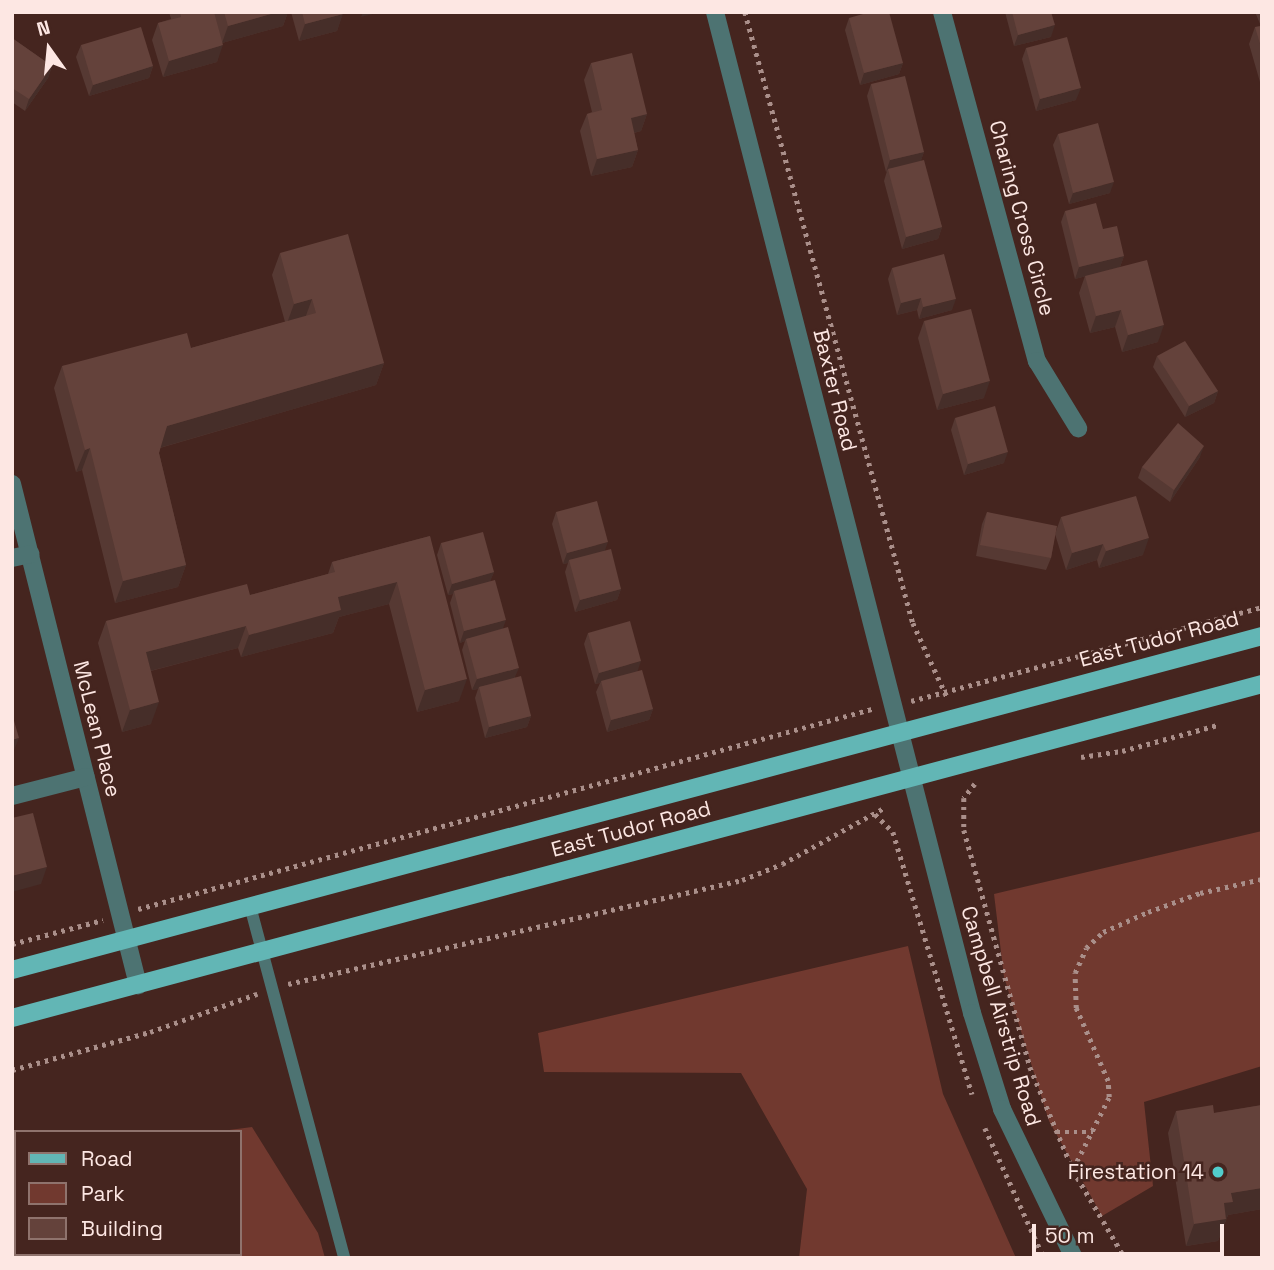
<!DOCTYPE html>
<style>
body{margin:0}
#map{position:relative;width:1274px;height:1270px;overflow:hidden;background:#45251f;font-family:"Space Grotesk",sans-serif}
div>[style]{position:absolute}
.green>*{inset:0;background:#71392f}
.path>*{height:4.5px;margin-top:-2.25px;transform-origin:0;background:repeating-linear-gradient(90deg,#aa8f8a 0 3.5px,transparent 0 8.5px)}
.service>*{height:12px;margin:-6px;padding:0 6px;transform-origin:6px;border-radius:6px;background:#4d7372}
.minor>*{height:18px;margin:-9px;padding:0 9px;transform-origin:9px;border-radius:9px;background:#4d7372}
.tertiary>*{height:18px;margin:-9px;padding:0 9px;transform-origin:9px;border-radius:9px;background:#4d7372}
.primary>*{height:18px;margin:-9px;padding:0 9px;transform-origin:9px;border-radius:9px;background:#62b6b5}
.wall>*{inset:0;background:#563933}
.shaded-wall>*{inset:0;background:#462e29}
.building>*{inset:0;background:#64423b}
.dots>*{width:19px;height:19px;translate:-50% -50%;box-sizing:border-box;border:4px solid #45251f;border-radius:50%}
span{translate:-50% -50%;white-space:nowrap;text-align:center;line-height:1.15;-webkit-text-stroke:5px #45251f;paint-order:stroke}
.street-label{font-size:21px;color:#fde7e3}
.poi-label{font-size:21px;color:#fde7e3}
.right{translate:-100% -50%;text-align:right}
.frame{position:absolute;inset:0;border:14px solid #fde7e3;pointer-events:none}
.legend{position:absolute;left:14px;top:1130px;width:228px;height:126px;box-sizing:border-box;background:#45251f;border:2px solid #8f736d;margin:0;padding:9px 12px;list-style:none;font-size:21px;color:#fde7e3}
.legend li{display:flex;align-items:center;gap:14px;height:35px}
.legend b{width:35px;border:2px solid #8f736d}
.north{position:absolute;left:14px;top:14px;width:70px;height:70px;-webkit-text-stroke:5px #45251f;paint-order:stroke;rotate:345deg;font-size:19px;font-weight:700;line-height:28px;text-align:center;color:#fde7e3}
.north::after{content:'';display:block;margin:auto;width:24px;height:32px;background:#fde7e3;clip-path:polygon(50% 0,100% 100%,50% 72%,0 100%)}
.scale{position:absolute;left:1032px;top:1224px;width:192px;height:32px;box-sizing:border-box;border:4px solid #fde7e3;border-top:0;padding-left:9px;font-size:21px;line-height:24px;white-space:nowrap;color:#fde7e3;-webkit-text-stroke:5px #45251f;paint-order:stroke}
</style>
<div id="map">
<div class="green">
<i style="clip-path:polygon(1262px 831px,1262px 1066px,1144px 1102px,1153px 1186px,1102px 1216px,1049px 1121px,1004px 977px,994px 894px)"></i>
<i style="clip-path:polygon(908px 946px,943px 1094px,1016px 1258px,799px 1258px,807px 1189px,741px 1073px,544px 1072px,538px 1033px)"></i>
<i style="clip-path:polygon(252px 1127px,318px 1233px,325px 1258px,12px 1258px,16px 1196px,16px 1254px,240px 1254px,240px 1132px,214px 1132px)"></i>
</div>
<div class="path">
<i style="left:745px;top:12px;width:634px;rotate:74.63deg"></i>
<i style="left:913px;top:623px;width:84px;rotate:65.3deg"></i>
<i style="left:911px;top:701px;width:363px;rotate:-15deg"></i>
<i style="left:1081px;top:757px;width:41px;rotate:-8.3deg"></i>
<i style="left:1122px;top:751px;width:99px;rotate:-15.2deg"></i>
<i style="left:975px;top:784px;width:18px;rotate:128deg"></i>
<i style="left:964px;top:798px;width:32px;rotate:90deg"></i>
<i style="left:964px;top:830px;width:246px;rotate:74.4deg"></i>
<i style="left:1030px;top:1067px;width:112px;rotate:67.3deg"></i>
<i style="left:1073px;top:1170px;width:102px;rotate:59.4deg"></i>
<i style="left:875px;top:814px;width:25px;rotate:45deg"></i>
<i style="left:893px;top:832px;width:274px;rotate:73.2deg"></i>
<i style="left:138px;top:909px;width:761px;rotate:-15.24deg"></i>
<i style="left:12px;top:944px;width:94px;rotate:-14.8deg"></i>
<i style="left:288px;top:984px;width:466px;rotate:-12.9deg"></i>
<i style="left:742px;top:880px;width:43px;rotate:-21.8deg"></i>
<i style="left:782px;top:864px;width:116px;rotate:-28.8deg"></i>
<i style="left:12px;top:1070px;width:143px;rotate:-15.4deg"></i>
<i style="left:150px;top:1032px;width:114px;rotate:-19.6deg"></i>
<i style="left:985px;top:1128px;width:143px;rotate:65.6deg"></i>
<i style="left:1057px;top:1132px;width:36px"></i>
<i style="left:1073px;top:1169px;width:80px;rotate:-63.4deg"></i>
<i style="left:1109px;top:1097px;width:16px;rotate:-94deg"></i>
<i style="left:1108px;top:1081px;width:80px;rotate:-113.7deg"></i>
<i style="left:1076px;top:1008px;width:35px;rotate:-92deg"></i>
<i style="left:1075px;top:973px;width:27px;rotate:-66deg"></i>
<i style="left:1086px;top:948px;width:23px;rotate:-43deg"></i>
<i style="left:1103px;top:932px;width:49px;rotate:-24deg"></i>
<i style="left:1148px;top:912px;width:55px;rotate:-20.1deg"></i>
<i style="left:1200px;top:893px;width:64px;rotate:-12.7deg"></i>
</div>
<div class="service">
<i style="left:250px;top:906px;width:364px;rotate:75deg"></i>
</div>
<div class="minor">
<i style="left:942px;top:12px;width:362px;rotate:74.8deg"></i>
<i style="left:1037px;top:361px;width:79px;rotate:58.5deg"></i>
<i style="left:12px;top:484px;width:517px;rotate:75.88deg"></i>
<i style="left:12px;top:558px;width:19px;rotate:-12deg"></i>
<i style="left:12px;top:796px;width:76px;rotate:-14.4deg"></i>
</div>
<div class="tertiary">
<i style="left:715px;top:12px;width:1033px;rotate:75.6deg"></i>
<i style="left:972px;top:1013px;width:101px;rotate:72.6deg"></i>
<i style="left:1002px;top:1109px;width:165px;rotate:64.2deg"></i>
</div>
<div class="primary">
<i style="left:12px;top:970px;width:1294px;rotate:-14.96deg"></i>
<i style="left:12px;top:1018px;width:1294px;rotate:-14.96deg"></i>
</div>
<div class="wall">
<i style="clip-path:polygon(169px 12px,288px 12px,283px 26px,222px 43px,217px 62px,163px 77px,152px 40px,158px 23px,171px 19px)"></i>
<i style="clip-path:polygon(291px 12px,343px 12px,337px 31px,299px 41px)"></i>
<i style="clip-path:polygon(1005px 12px,1051px 12px,1051px 37px,1014px 46px)"></i>
<i style="clip-path:polygon(1255px 12px,1262px 12px,1262px 89px,1249px 44px,1255px 27px,1261px 26px)"></i>
<i style="clip-path:polygon(849px 18px,903px 63px,899px 74px,860px 85px,845px 30px)"></i>
<i style="clip-path:polygon(12px 38px,52px 66px,48px 78px,25px 111px,12px 102px)"></i>
<i style="clip-path:polygon(81px 45px,153px 66px,149px 78px,89px 96px,76px 57px)"></i>
<i style="clip-path:polygon(1026px 48px,1076px 100px,1036px 111px,1022px 59px)"></i>
<i style="clip-path:polygon(591px 63px,647px 114px,641px 131px,634px 133px,638px 150px,632px 167px,591px 176px,580px 131px,587px 114px,592px 112px,584px 80px)"></i>
<i style="clip-path:polygon(871px 84px,924px 152px,921px 160px,942px 227px,938px 239px,902px 249px,884px 181px,887px 171px,886px 172px,867px 96px)"></i>
<i style="clip-path:polygon(1058px 134px,1110px 193px,1069px 204px,1053px 145px)"></i>
<i style="clip-path:polygon(1065px 211px,1124px 256px,1120px 267px,1075px 279px,1061px 222px)"></i>
<i style="clip-path:polygon(280px 253px,384px 363px,376px 385px,160px 448px,159px 453px,186px 565px,178px 587px,115px 603px,82px 470px,76px 472px,54px 388px,62px 366px,191px 348px,285px 322px,272px 275px)"></i>
<i style="clip-path:polygon(892px 268px,952px 310px,919px 319px,917px 310px,897px 315px,888px 279px)"></i>
<i style="clip-path:polygon(1085px 276px,1158px 342px,1122px 352px,1115px 327px,1090px 333px,1079px 293px)"></i>
<i style="clip-path:polygon(924px 321px,984px 398px,937px 410px,918px 338px)"></i>
<i style="clip-path:polygon(1157px 356px,1218px 391px,1214px 403px,1185px 417px,1153px 367px)"></i>
<i style="clip-path:polygon(955px 418px,1004px 463px,964px 475px,951px 430px)"></i>
<i style="clip-path:polygon(1200px 457px,1170px 502px,1138px 478px,1142px 467px)"></i>
<i style="clip-path:polygon(556px 512px,605px 551px,621px 589px,617px 600px,575px 612px,565px 572px,568px 563px,563px 564px,552px 524px)"></i>
<i style="clip-path:polygon(987px 512px,1055px 534px,1061px 517px,1143px 555px,1099px 568px,1097px 560px,1066px 570px,1055px 534px,1051px 558px,1046px 570px,976px 556px,982px 524px)"></i>
<i style="clip-path:polygon(430px 536px,459px 701px,417px 712px,389px 604px,339px 617px,333px 633px,241px 657px,238px 648px,151px 671px,151px 724px,122px 732px,98px 643px,106px 621px,250px 595px,328px 574px,332px 562px)"></i>
<i style="clip-path:polygon(441px 543px,494px 572px,490px 581px,515px 677px,531px 716px,527px 727px,485px 738px,475px 698px,478px 689px,472px 690px,462px 650px,465px 641px,460px 643px,450px 603px,453px 594px,448px 595px,437px 555px)"></i>
<i style="clip-path:polygon(588px 633px,637px 671px,653px 709px,649px 720px,607px 732px,596px 692px,600px 683px,595px 684px,584px 644px)"></i>
<i style="clip-path:polygon(1262px 1105px,1262px 1209px,1228px 1215px,1218px 1241px,1186px 1246px,1168px 1133px,1176px 1111px,1214px 1113px)"></i>
</div>
<div class="shaded-wall">
<i style="clip-path:polygon(278px 12px,288px 12px,283px 26px,222px 43px,228px 26px)"></i>
<i style="clip-path:polygon(363px 12px,380px 12px,361px 17px)"></i>
<i style="clip-path:polygon(343px 14px,337px 31px,299px 41px,305px 24px)"></i>
<i style="clip-path:polygon(1055px 25px,1051px 37px,1014px 46px,1018px 35px)"></i>
<i style="clip-path:polygon(223px 45px,217px 62px,163px 77px,169px 61px)"></i>
<i style="clip-path:polygon(903px 63px,899px 74px,860px 85px,864px 73px)"></i>
<i style="clip-path:polygon(52px 66px,48px 78px,25px 111px,29px 99px)"></i>
<i style="clip-path:polygon(153px 66px,149px 78px,89px 96px,93px 85px)"></i>
<i style="clip-path:polygon(1081px 88px,1076px 100px,1036px 111px,1040px 99px)"></i>
<i style="clip-path:polygon(647px 114px,641px 131px,625px 135px,631px 118px)"></i>
<i style="clip-path:polygon(638px 150px,632px 167px,591px 176px,597px 159px)"></i>
<i style="clip-path:polygon(924px 152px,920px 163px,888px 169px,886px 172px,890px 160px)"></i>
<i style="clip-path:polygon(1114px 182px,1110px 193px,1069px 204px,1073px 193px)"></i>
<i style="clip-path:polygon(942px 227px,938px 239px,902px 249px,906px 237px)"></i>
<i style="clip-path:polygon(1124px 256px,1120px 267px,1075px 279px,1079px 267px)"></i>
<i style="clip-path:polygon(921px 298px,917px 310px,897px 315px,901px 303px)"></i>
<i style="clip-path:polygon(312px 299px,304px 321px,286px 326px,294px 304px)"></i>
<i style="clip-path:polygon(956px 299px,952px 310px,919px 319px,923px 307px)"></i>
<i style="clip-path:polygon(1121px 310px,1115px 327px,1090px 333px,1096px 316px)"></i>
<i style="clip-path:polygon(1164px 325px,1158px 342px,1122px 352px,1128px 335px)"></i>
<i style="clip-path:polygon(384px 363px,376px 385px,159px 448px,167px 426px)"></i>
<i style="clip-path:polygon(990px 381px,984px 398px,937px 410px,943px 394px)"></i>
<i style="clip-path:polygon(1218px 391px,1214px 403px,1185px 417px,1189px 406px)"></i>
<i style="clip-path:polygon(1204px 446px,1200px 457px,1170px 502px,1174px 490px)"></i>
<i style="clip-path:polygon(90px 448px,82px 470px,76px 472px,85px 450px)"></i>
<i style="clip-path:polygon(1008px 452px,1004px 463px,964px 475px,968px 464px)"></i>
<i style="clip-path:polygon(1149px 538px,1143px 555px,1099px 568px,1106px 551px)"></i>
<i style="clip-path:polygon(608px 542px,604px 553px,569px 560px,568px 563px,563px 564px,567px 553px)"></i>
<i style="clip-path:polygon(1103px 544px,1097px 560px,1066px 570px,1072px 553px)"></i>
<i style="clip-path:polygon(186px 565px,178px 587px,115px 603px,123px 581px)"></i>
<i style="clip-path:polygon(494px 572px,489px 584px,454px 591px,453px 594px,448px 595px,452px 584px)"></i>
<i style="clip-path:polygon(397px 582px,389px 604px,339px 617px,333px 633px,241px 657px,249px 635px,338px 597px)"></i>
<i style="clip-path:polygon(621px 589px,617px 600px,575px 612px,580px 600px)"></i>
<i style="clip-path:polygon(506px 620px,502px 631px,466px 639px,465px 641px,460px 643px,464px 631px)"></i>
<i style="clip-path:polygon(246px 626px,238px 648px,138px 674px,146px 652px)"></i>
<i style="clip-path:polygon(641px 661px,637px 673px,595px 684px,599px 673px)"></i>
<i style="clip-path:polygon(519px 668px,514px 679px,479px 687px,478px 689px,472px 690px,477px 679px)"></i>
<i style="clip-path:polygon(467px 679px,459px 701px,417px 712px,425px 690px)"></i>
<i style="clip-path:polygon(159px 702px,151px 724px,122px 732px,130px 710px)"></i>
<i style="clip-path:polygon(653px 709px,649px 720px,607px 732px,611px 720px)"></i>
<i style="clip-path:polygon(531px 716px,527px 727px,485px 738px,489px 727px)"></i>
<i style="clip-path:polygon(19px 738px,12px 755px,12px 740px)"></i>
<i style="clip-path:polygon(47px 867px,41px 884px,12px 892px,12px 876px)"></i>
<i style="clip-path:polygon(1262px 1188px,1262px 1209px,1228px 1215px,1218px 1241px,1186px 1246px,1194px 1224px,1224px 1203px,1231px 1193px)"></i>
</div>
<div class="building">
<i style="clip-path:polygon(180px 12px,214px 12px,223px 45px,169px 61px,158px 23px,181px 17px)"></i>
<i style="clip-path:polygon(224px 12px,278px 12px,228px 26px)"></i>
<i style="clip-path:polygon(302px 12px,343px 12px,343px 14px,305px 24px)"></i>
<i style="clip-path:polygon(870px 12px,889px 12px,903px 63px,864px 73px,849px 18px)"></i>
<i style="clip-path:polygon(1012px 12px,1051px 12px,1055px 25px,1018px 35px)"></i>
<i style="clip-path:polygon(1262px 26px,1262px 50px,1255px 27px)"></i>
<i style="clip-path:polygon(141px 27px,153px 66px,93px 85px,81px 45px)"></i>
<i style="clip-path:polygon(1067px 37px,1081px 88px,1040px 99px,1026px 48px)"></i>
<i style="clip-path:polygon(12px 38px,52px 66px,29px 99px,12px 88px)"></i>
<i style="clip-path:polygon(632px 53px,647px 114px,631px 118px,638px 150px,597px 159px,587px 114px,602px 110px,591px 63px)"></i>
<i style="clip-path:polygon(905px 76px,924px 152px,890px 160px,871px 84px)"></i>
<i style="clip-path:polygon(1098px 123px,1114px 182px,1073px 193px,1058px 134px)"></i>
<i style="clip-path:polygon(924px 160px,942px 227px,906px 237px,888px 169px)"></i>
<i style="clip-path:polygon(1096px 203px,1103px 229px,1117px 226px,1124px 256px,1079px 267px,1065px 211px)"></i>
<i style="clip-path:polygon(348px 234px,384px 363px,167px 426px,159px 453px,186px 565px,123px 581px,90px 448px,85px 450px,62px 366px,187px 333px,191px 348px,316px 313px,312px 299px,294px 304px,280px 253px)"></i>
<i style="clip-path:polygon(944px 254px,956px 299px,923px 307px,921px 298px,901px 303px,892px 268px)"></i>
<i style="clip-path:polygon(1147px 260px,1164px 325px,1128px 335px,1121px 310px,1096px 316px,1085px 276px)"></i>
<i style="clip-path:polygon(971px 309px,990px 381px,943px 394px,924px 321px)"></i>
<i style="clip-path:polygon(1185px 341px,1218px 391px,1189px 406px,1157px 356px)"></i>
<i style="clip-path:polygon(995px 406px,1008px 452px,968px 464px,955px 418px)"></i>
<i style="clip-path:polygon(1178px 423px,1204px 446px,1174px 490px,1142px 467px)"></i>
<i style="clip-path:polygon(1136px 496px,1149px 538px,1106px 551px,1103px 544px,1072px 553px,1061px 517px)"></i>
<i style="clip-path:polygon(597px 501px,608px 542px,567px 553px,556px 512px)"></i>
<i style="clip-path:polygon(987px 512px,1057px 526px,1051px 558px,980px 545px)"></i>
<i style="clip-path:polygon(483px 532px,494px 572px,452px 584px,441px 543px)"></i>
<i style="clip-path:polygon(430px 536px,467px 679px,425px 690px,397px 582px,338px 597px,341px 610px,249px 635px,246px 626px,146px 652px,159px 702px,130px 710px,106px 621px,247px 584px,250px 595px,335px 572px,332px 562px)"></i>
<i style="clip-path:polygon(611px 549px,621px 589px,580px 600px,569px 560px)"></i>
<i style="clip-path:polygon(495px 580px,506px 620px,464px 631px,454px 591px)"></i>
<i style="clip-path:polygon(630px 621px,641px 661px,599px 673px,588px 633px)"></i>
<i style="clip-path:polygon(508px 627px,519px 668px,477px 679px,466px 639px)"></i>
<i style="clip-path:polygon(642px 670px,653px 709px,611px 720px,601px 681px)"></i>
<i style="clip-path:polygon(521px 676px,531px 716px,489px 727px,479px 687px)"></i>
<i style="clip-path:polygon(12px 714px,19px 738px,12px 740px)"></i>
<i style="clip-path:polygon(33px 813px,47px 867px,12px 876px,12px 818px)"></i>
<i style="clip-path:polygon(1213px 1105px,1214px 1113px,1262px 1105px,1262px 1188px,1231px 1193px,1233px 1202px,1224px 1203px,1226px 1219px,1194px 1224px,1176px 1111px)"></i>
</div>
<div class="dots">
<i style="left:1218px;top:1172px;background:#52cdcc"></i>
</div>
<div class="street-label">
<span style="left:1022px;top:218px;rotate:75deg">Charing Cross Circle</span>
<span style="left:835px;top:390px;rotate:76deg">Baxter Road</span>
<span style="left:1159px;top:639px;rotate:-15deg">East Tudor Road</span>
<span style="left:97px;top:729px;rotate:76deg">McLean Place</span>
<span style="left:631px;top:829px;rotate:-15deg">East Tudor Road</span>
<span style="left:1001px;top:1016px;rotate:73deg">Campbell Airstrip Road</span>
</div>
<div class="poi-label">
<span class="right" style="left:1204px;top:1172px">Firestation 14</span>
</div>
<div class="frame"></div>
<ul class="legend">
<li><b style="height:9px;background:#62b6b5"></b>Road</li>
<li><b style="height:19px;background:#71392f"></b>Park</li>
<li><b style="height:19px;background:#64423b"></b>Building</li>
</ul>
<div class="north">N</div>
<div class="scale">50 m</div>
</div>
